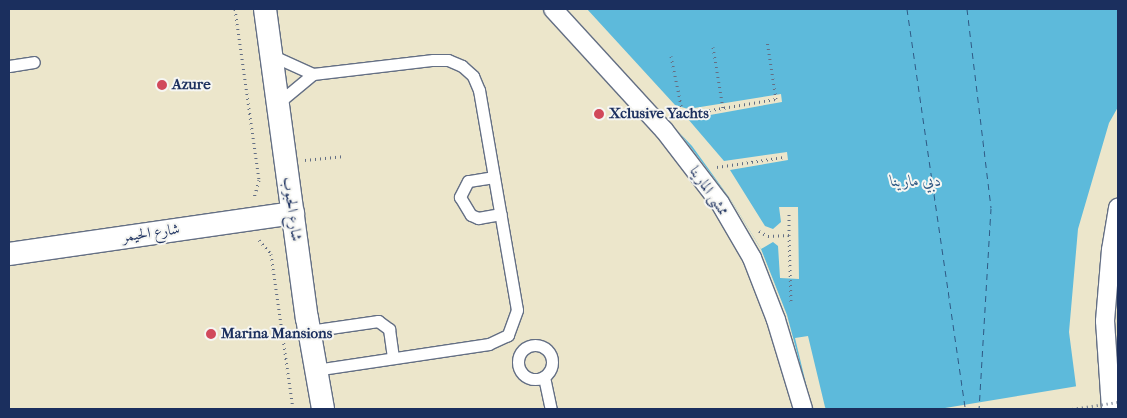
<!DOCTYPE html>
<meta charset="utf-8">
<style>
body{margin:0}
#map{position:relative;width:1127px;height:418px;overflow:hidden;background:#ece6cb;font-family:"IM FELL French Canon",Amiri,serif}
div>[style]{position:absolute}
.water>*{inset:0;background:#5dbadb}
.pier>*{inset:0;background:#ece6cb}
.ferry>*{height:1px;margin-top:-0.5px;transform-origin:0;background:repeating-linear-gradient(90deg,#2f5984 0 6px,transparent 0 11px)}
.path>*{height:3px;margin-top:-1.5px;transform-origin:0;background:repeating-linear-gradient(90deg,#646f84 0 1px,transparent 0 5px)}
.roads{filter:drop-shadow(1px 0 #646f84) drop-shadow(-1px 0 #646f84) drop-shadow(0 1px #646f84) drop-shadow(0 -1px #646f84)}
.service>*{height:11px;margin:-5.5px;padding:0 5.5px;transform-origin:5.5px;border-radius:5.5px;background:#fff}
.service>.ring{margin:-5.5px;padding:0;box-sizing:content-box;background:none;border:11px solid #fff;border-radius:50%}
.pedestrian>*{height:18px;margin:-9px;padding:0 9px;transform-origin:9px;border-radius:9px;background:#fff}
.minor>*{height:22px;margin:-11px;padding:0 11px;transform-origin:11px;border-radius:11px;background:#fff}
.path-bridge>*{height:3px;margin-top:-1.5px;transform-origin:0;background:repeating-linear-gradient(90deg,#646f84 0 1px,transparent 0 5px)}
.dots>*{width:14px;height:14px;translate:-50% -50%;box-sizing:border-box;border:2px solid #f6f6f2;border-radius:50%}
span{translate:-50% -50%;white-space:nowrap;text-align:center;line-height:1.15;-webkit-text-stroke:4px #f6f6f2;paint-order:stroke}
.poi-label{font-size:15px;color:#1b2f5e;font-weight:700}
.left{translate:0 -50%;text-align:left}
.street-label{font-size:15px;color:#1b2f5e}
.water-label{font-size:16px;color:#2f5984;font-style:italic}
.frame{position:absolute;inset:0;border:10px solid #1b2f5e;pointer-events:none}
</style>
<div id="map">
<div class="water">
<i style="clip-path:polygon(562px 9px,1118px 9px,1118px 107px,1109px 123px,1078px 229px,1069px 332px,1079px 409px,812px 409px,787px 315px,761px 249px,731px 200px,672px 123px)"></i>
</div>
<div class="pier">
<i style="clip-path:polygon(562px 9px,587px 9px,675px 105px,688px 109px,781px 94px,782px 102px,688px 119px,724px 161px,787px 152px,788px 160px,730px 170px,765px 226px,773px 229px,781px 222px,779px 207px,798px 207px,799px 279px,780px 278px,778px 246px,773px 242px,761px 249px,731px 200px,692px 146px)"></i>
<i style="clip-path:polygon(808px 336px,825px 407px,826px 409px,812px 409px,795px 338px)"></i>
<i style="clip-path:polygon(1078px 386px,1081px 409px,939px 409px)"></i>
</div>
<div class="ferry">
<i style="left:907px;top:9px;width:404px;rotate:81.7deg"></i>
<i style="left:967px;top:9px;width:200px;rotate:83.1deg"></i>
<i style="left:991px;top:208px;width:201px;rotate:93.4deg"></i>
</div>
<div class="path">
<i style="left:235px;top:9px;width:173px;rotate:82deg"></i>
<i style="left:259px;top:180px;width:19px;rotate:106deg"></i>
<i style="left:713px;top:47px;width:62px;rotate:80.7deg"></i>
<i style="left:671px;top:56px;width:60px;rotate:78.5deg"></i>
<i style="left:675px;top:116px;width:102px;rotate:-9.6deg"></i>
<i style="left:776px;top:99px;width:60px;rotate:-98.7deg"></i>
<i style="left:305px;top:160px;width:40px;rotate:-5.7deg"></i>
<i style="left:717px;top:167px;width:68px;rotate:-8.5deg"></i>
<i style="left:789px;top:214px;width:21px;rotate:90deg"></i>
<i style="left:759px;top:231px;width:10px;rotate:29deg"></i>
<i style="left:768px;top:236px;width:21px;rotate:-3deg"></i>
<i style="left:789px;top:235px;width:67px;rotate:88.3deg"></i>
<i style="left:259px;top:240px;width:18px;rotate:49deg"></i>
<i style="left:271px;top:254px;width:157px;rotate:81.9deg"></i>
</div>
<div class="roads">
<div class="service">
<i style="left:271px;top:55px;width:46px;rotate:24.3deg"></i>
<i style="left:9px;top:66px;width:25px;rotate:-9deg"></i>
<i style="left:278px;top:103px;width:45px;rotate:-39.6deg"></i>
<i style="left:313px;top:74px;width:121px;rotate:-6.7deg"></i>
<i style="left:433px;top:60px;width:15px"></i>
<i style="left:448px;top:60px;width:15px;rotate:23deg"></i>
<i style="left:462px;top:66px;width:15px;rotate:42deg"></i>
<i style="left:473px;top:76px;width:15px;rotate:67deg"></i>
<i style="left:479px;top:90px;width:223px;rotate:80.2deg"></i>
<i style="left:517px;top:310px;width:27px;rotate:110deg"></i>
<i style="left:508px;top:335px;width:21px;rotate:155deg"></i>
<i style="left:489px;top:344px;width:175px;rotate:171.5deg"></i>
<i style="left:494px;top:177px;width:26px;rotate:171deg"></i>
<i style="left:468px;top:181px;width:18px;rotate:117deg"></i>
<i style="left:460px;top:197px;width:21px;rotate:59deg"></i>
<i style="left:471px;top:215px;width:8px;rotate:23deg"></i>
<i style="left:478px;top:218px;width:23px;rotate:-10deg"></i>
<i style="left:309px;top:331px;width:70px;rotate:-8.2deg"></i>
<i style="left:378px;top:321px;width:14px;rotate:36deg"></i>
<i style="left:389px;top:329px;width:29px;rotate:82deg"></i>
<i class="ring" style="left:518px;top:345px;width:23px;height:23px"></i>
<i style="left:544px;top:377px;width:33px;rotate:78deg"></i>
</div>
<div class="pedestrian">
<i style="left:553px;top:9px;width:164px;rotate:47.5deg"></i>
<i style="left:664px;top:130px;width:92px;rotate:52.5deg"></i>
<i style="left:720px;top:203px;width:64px;rotate:59.8deg"></i>
<i style="left:752px;top:258px;width:66px;rotate:68.8deg"></i>
<i style="left:776px;top:320px;width:93px;rotate:73.1deg"></i>
<i style="left:1111px;top:409px;width:88px;rotate:-93.9deg"></i>
<i style="left:1105px;top:321px;width:71px;rotate:-85.2deg"></i>
<i style="left:1111px;top:250px;width:43px;rotate:-80.5deg"></i>
</div>
<div class="minor">
<i style="left:265px;top:9px;width:312px;rotate:82.3deg"></i>
<i style="left:307px;top:318px;width:92px;rotate:80deg"></i>
<i style="left:9px;top:254px;width:287px;rotate:-8.2deg"></i>
</div>
</div>
<div class="path-bridge">
<i style="left:1072px;top:409px;width:47px;rotate:-8.7deg"></i>
</div>
<div class="dots">
<i style="left:162px;top:85px;background:#d1495b"></i>
<i style="left:599px;top:114px;background:#d1495b"></i>
<i style="left:211px;top:334px;background:#d1495b"></i>
</div>
<div class="poi-label">
<span class="left" style="left:172px;top:85px">Azure</span>
<span class="left" style="left:609px;top:114px">Xclusive Yachts</span>
<span class="left" style="left:221px;top:334px">Marina Mansions</span>
</div>
<div class="street-label">
<span style="left:709px;top:191px;rotate:55deg">ممشى المارينا</span>
<span style="left:292px;top:209px;rotate:82deg">شارع الحبوب</span>
<span style="left:151px;top:233px;rotate:-8deg">شارع الحيمر</span>
</div>
<div class="water-label">
<span style="left:916px;top:181px">دبي مارينا</span>
</div>
<div class="frame"></div>
</div>
